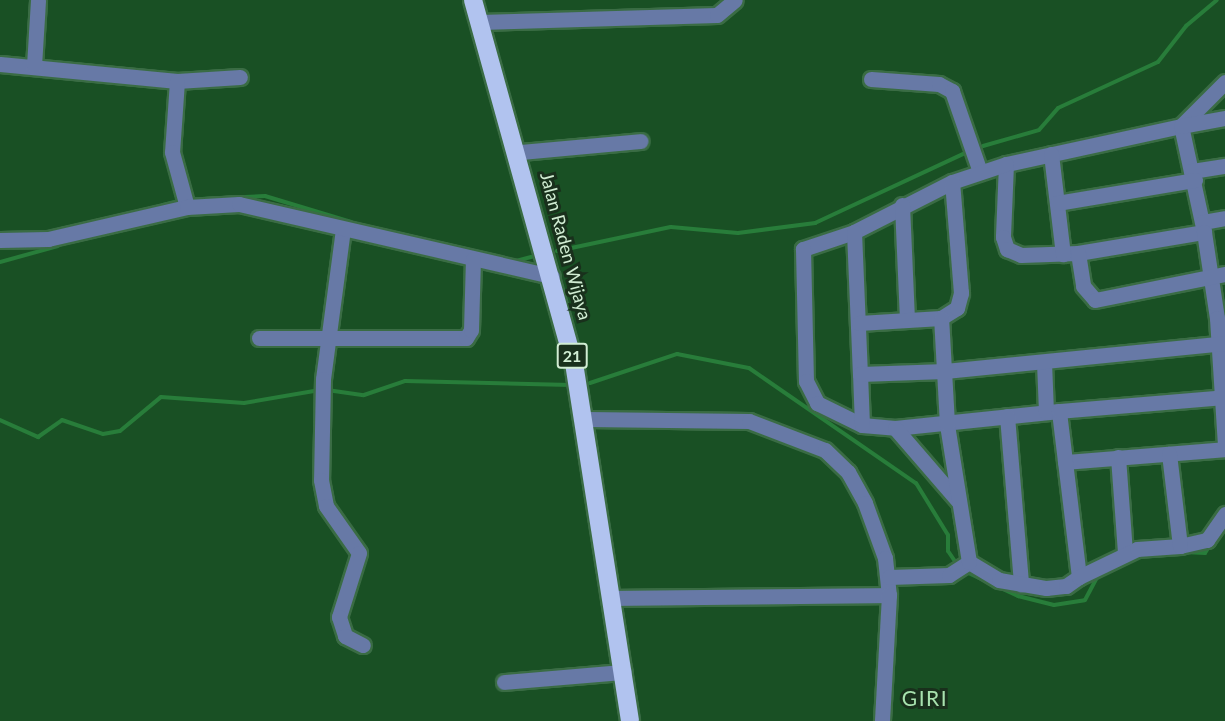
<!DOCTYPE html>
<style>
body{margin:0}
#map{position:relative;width:1225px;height:721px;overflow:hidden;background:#195024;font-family:Lato,sans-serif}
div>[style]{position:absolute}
.stream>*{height:4px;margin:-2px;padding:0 2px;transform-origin:2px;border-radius:2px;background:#287d3a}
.roads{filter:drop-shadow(2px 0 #3a6c44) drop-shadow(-2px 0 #3a6c44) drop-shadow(0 2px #3a6c44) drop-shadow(0 -2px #3a6c44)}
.minor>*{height:15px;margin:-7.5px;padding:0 7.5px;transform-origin:7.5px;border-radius:7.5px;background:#6779a6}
.highway>*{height:18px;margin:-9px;padding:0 9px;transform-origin:9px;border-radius:9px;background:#b1c3ef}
span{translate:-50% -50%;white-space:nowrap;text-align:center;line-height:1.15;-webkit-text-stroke:6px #19301c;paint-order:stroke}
.shield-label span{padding:2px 4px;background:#19301c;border:2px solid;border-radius:4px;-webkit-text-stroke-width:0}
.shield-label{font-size:16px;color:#d1edd3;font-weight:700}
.street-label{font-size:18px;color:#d1edd3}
.quarter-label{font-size:21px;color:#a8e2ae;letter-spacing:1.5px}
</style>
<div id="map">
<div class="stream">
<i style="left:983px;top:146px;width:58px;rotate:-15.9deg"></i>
<i style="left:1039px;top:130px;width:29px;rotate:-49deg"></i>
<i style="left:1058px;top:108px;width:110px;rotate:-24.7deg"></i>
<i style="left:1158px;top:62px;width:46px;rotate:-52.1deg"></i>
<i style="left:1186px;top:26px;width:40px;rotate:-40deg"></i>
<i style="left:201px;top:199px;width:64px;rotate:-2.7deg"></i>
<i style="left:265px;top:196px;width:90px;rotate:16.8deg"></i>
<i style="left:163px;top:205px;width:16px;rotate:-15deg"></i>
<i style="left:557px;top:251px;width:116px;rotate:-11.9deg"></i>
<i style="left:671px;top:227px;width:67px;rotate:5.1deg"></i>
<i style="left:738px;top:233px;width:78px;rotate:-7.4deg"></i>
<i style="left:815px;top:223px;width:166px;rotate:-25deg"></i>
<i style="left:516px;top:261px;width:20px;rotate:-15deg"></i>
<i style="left:0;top:262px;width:60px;rotate:-15.4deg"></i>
<i style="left:590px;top:383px;width:92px;rotate:-18.4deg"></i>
<i style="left:677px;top:354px;width:73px;rotate:11deg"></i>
<i style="left:749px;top:368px;width:203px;rotate:34.6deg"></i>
<i style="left:916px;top:483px;width:61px;rotate:58.4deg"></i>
<i style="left:948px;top:535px;width:16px;rotate:90deg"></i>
<i style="left:948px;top:551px;width:18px;rotate:56deg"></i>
<i style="left:327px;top:390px;width:37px;rotate:8deg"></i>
<i style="left:364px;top:395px;width:43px;rotate:-18.9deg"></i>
<i style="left:405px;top:381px;width:166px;rotate:1.4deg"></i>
<i style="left:0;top:420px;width:42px;rotate:24.1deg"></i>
<i style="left:38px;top:437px;width:29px;rotate:-35deg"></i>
<i style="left:62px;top:420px;width:43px;rotate:18.9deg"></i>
<i style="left:103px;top:434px;width:17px;rotate:-10deg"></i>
<i style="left:120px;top:431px;width:53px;rotate:-39.7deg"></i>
<i style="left:161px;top:397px;width:83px;rotate:4.1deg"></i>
<i style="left:244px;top:403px;width:77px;rotate:-9.7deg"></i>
<i style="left:1184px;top:552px;width:21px;rotate:3deg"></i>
<i style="left:1205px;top:553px;width:9px;rotate:-58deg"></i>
<i style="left:964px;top:571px;width:60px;rotate:24.8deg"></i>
<i style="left:1018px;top:596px;width:37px;rotate:14deg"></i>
<i style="left:1054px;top:605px;width:31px;rotate:-9deg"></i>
<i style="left:1085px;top:600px;width:30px;rotate:-62deg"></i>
</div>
<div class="roads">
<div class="minor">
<i style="left:480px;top:22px;width:237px;rotate:-1.7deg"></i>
<i style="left:717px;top:15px;width:23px;rotate:-40deg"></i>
<i style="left:0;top:64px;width:178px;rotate:5.5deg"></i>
<i style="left:177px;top:81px;width:63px;rotate:-3.6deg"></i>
<i style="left:34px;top:66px;width:66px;rotate:-86.5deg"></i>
<i style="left:871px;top:79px;width:68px;rotate:4.2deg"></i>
<i style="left:939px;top:84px;width:15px;rotate:28deg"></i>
<i style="left:952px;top:91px;width:86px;rotate:70.9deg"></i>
<i style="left:177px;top:81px;width:71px;rotate:94deg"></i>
<i style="left:172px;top:152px;width:57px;rotate:74.7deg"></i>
<i style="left:1225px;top:82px;width:62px;rotate:135deg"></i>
<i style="left:1181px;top:126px;width:179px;rotate:167.7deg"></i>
<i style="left:1006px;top:164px;width:73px;rotate:92.4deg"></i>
<i style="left:1003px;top:237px;width:13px;rotate:72deg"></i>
<i style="left:1007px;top:249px;width:15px;rotate:23deg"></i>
<i style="left:1021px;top:255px;width:57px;rotate:-2deg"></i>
<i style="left:1078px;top:253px;width:128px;rotate:-9.5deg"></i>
<i style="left:1204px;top:232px;width:108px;rotate:-102.2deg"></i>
<i style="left:1181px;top:126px;width:45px;rotate:-10.3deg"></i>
<i style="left:520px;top:152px;width:121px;rotate:-5.2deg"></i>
<i style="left:1051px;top:154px;width:101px;rotate:83.2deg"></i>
<i style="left:1006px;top:164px;width:57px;rotate:161.6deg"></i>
<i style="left:952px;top:182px;width:110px;rotate:153deg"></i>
<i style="left:854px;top:232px;width:54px;rotate:161.6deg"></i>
<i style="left:803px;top:249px;width:132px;rotate:88.7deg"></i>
<i style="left:806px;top:381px;width:25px;rotate:63deg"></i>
<i style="left:817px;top:403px;width:50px;rotate:26.1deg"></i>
<i style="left:862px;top:425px;width:33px;rotate:5deg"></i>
<i style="left:895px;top:428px;width:165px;rotate:-5.9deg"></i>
<i style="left:1192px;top:171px;width:33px;rotate:-9deg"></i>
<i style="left:1057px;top:203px;width:140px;rotate:-9.5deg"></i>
<i style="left:902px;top:205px;width:115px;rotate:87.5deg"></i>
<i style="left:1203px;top:222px;width:22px;rotate:-10deg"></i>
<i style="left:343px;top:229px;width:151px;rotate:97.6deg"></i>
<i style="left:323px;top:379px;width:101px;rotate:91.1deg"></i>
<i style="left:321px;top:480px;width:26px;rotate:79deg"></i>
<i style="left:326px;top:506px;width:57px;rotate:54.9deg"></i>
<i style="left:359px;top:553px;width:67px;rotate:107.4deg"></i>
<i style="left:339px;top:617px;width:20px;rotate:72deg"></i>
<i style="left:345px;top:636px;width:20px;rotate:27deg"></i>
<i style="left:854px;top:232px;width:142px;rotate:87.6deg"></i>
<i style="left:1204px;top:232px;width:87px;rotate:81.4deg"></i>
<i style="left:1217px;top:318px;width:127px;rotate:86.4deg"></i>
<i style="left:0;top:240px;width:48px;rotate:-1.2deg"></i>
<i style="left:48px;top:239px;width:143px;rotate:-13deg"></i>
<i style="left:187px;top:207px;width:52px;rotate:-3.3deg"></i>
<i style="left:239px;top:204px;width:321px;rotate:13deg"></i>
<i style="left:1078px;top:253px;width:33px;rotate:81deg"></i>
<i style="left:1083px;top:286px;width:18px;rotate:49deg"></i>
<i style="left:1095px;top:300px;width:133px;rotate:-11.3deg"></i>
<i style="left:859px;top:323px;width:82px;rotate:-3.5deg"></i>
<i style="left:941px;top:318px;width:19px;rotate:-32deg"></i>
<i style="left:957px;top:308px;width:16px;rotate:-75deg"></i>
<i style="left:961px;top:293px;width:111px;rotate:-94.6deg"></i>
<i style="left:259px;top:338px;width:207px"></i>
<i style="left:466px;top:338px;width:9px;rotate:-58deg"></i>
<i style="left:471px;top:330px;width:71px;rotate:-88.4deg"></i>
<i style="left:1044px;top:362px;width:50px;rotate:87.7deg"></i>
<i style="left:1007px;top:416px;width:169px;rotate:85.2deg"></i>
<i style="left:586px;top:419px;width:163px;rotate:0.7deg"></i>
<i style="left:749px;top:421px;width:81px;rotate:20.9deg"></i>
<i style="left:825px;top:450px;width:32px;rotate:44deg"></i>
<i style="left:848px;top:472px;width:35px;rotate:61deg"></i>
<i style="left:865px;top:503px;width:59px;rotate:70deg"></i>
<i style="left:885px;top:558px;width:37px;rotate:84deg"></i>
<i style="left:862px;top:425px;width:51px;rotate:-92.2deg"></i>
<i style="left:860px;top:374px;width:85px;rotate:-2deg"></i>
<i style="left:945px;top:371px;width:281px;rotate:-5.7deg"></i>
<i style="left:895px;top:428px;width:96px;rotate:49.2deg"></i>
<i style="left:1118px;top:457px;width:96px;rotate:85.8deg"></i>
<i style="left:1065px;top:462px;width:161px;rotate:-4.6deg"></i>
<i style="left:1180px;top:546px;width:28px;rotate:-13deg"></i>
<i style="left:1207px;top:540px;width:32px;rotate:-55deg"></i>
<i style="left:969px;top:562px;width:35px;rotate:31deg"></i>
<i style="left:999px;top:580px;width:48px;rotate:9.7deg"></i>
<i style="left:1046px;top:588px;width:20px;rotate:-6deg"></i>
<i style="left:1066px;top:586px;width:16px;rotate:-35deg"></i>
<i style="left:1079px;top:577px;width:167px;rotate:-96.9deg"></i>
<i style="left:1059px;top:411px;width:167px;rotate:-4.8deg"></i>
<i style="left:889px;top:577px;width:60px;rotate:-1.9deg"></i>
<i style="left:949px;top:575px;width:24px;rotate:-33deg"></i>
<i style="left:969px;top:562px;width:140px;rotate:-99.1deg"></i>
<i style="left:947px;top:424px;width:106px;rotate:-93.2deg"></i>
<i style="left:1079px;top:577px;width:64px;rotate:-25.8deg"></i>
<i style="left:1137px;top:549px;width:43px;rotate:-4deg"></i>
<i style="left:1180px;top:546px;width:93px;rotate:-96.8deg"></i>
<i style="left:615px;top:598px;width:274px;rotate:-0.6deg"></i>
<i style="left:889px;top:595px;width:126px;rotate:93.2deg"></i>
<i style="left:504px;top:682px;width:120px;rotate:-4.8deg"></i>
</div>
<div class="highway">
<i style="left:473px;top:0;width:377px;rotate:74.5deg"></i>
<i style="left:574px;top:363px;width:362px;rotate:81.1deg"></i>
</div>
</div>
<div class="shield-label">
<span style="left:572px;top:356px">21</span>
</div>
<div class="street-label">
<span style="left:566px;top:246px;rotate:75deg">Jalan Raden Wijaya</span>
</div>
<div class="quarter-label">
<span style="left:925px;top:698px">GIRI</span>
</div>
</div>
